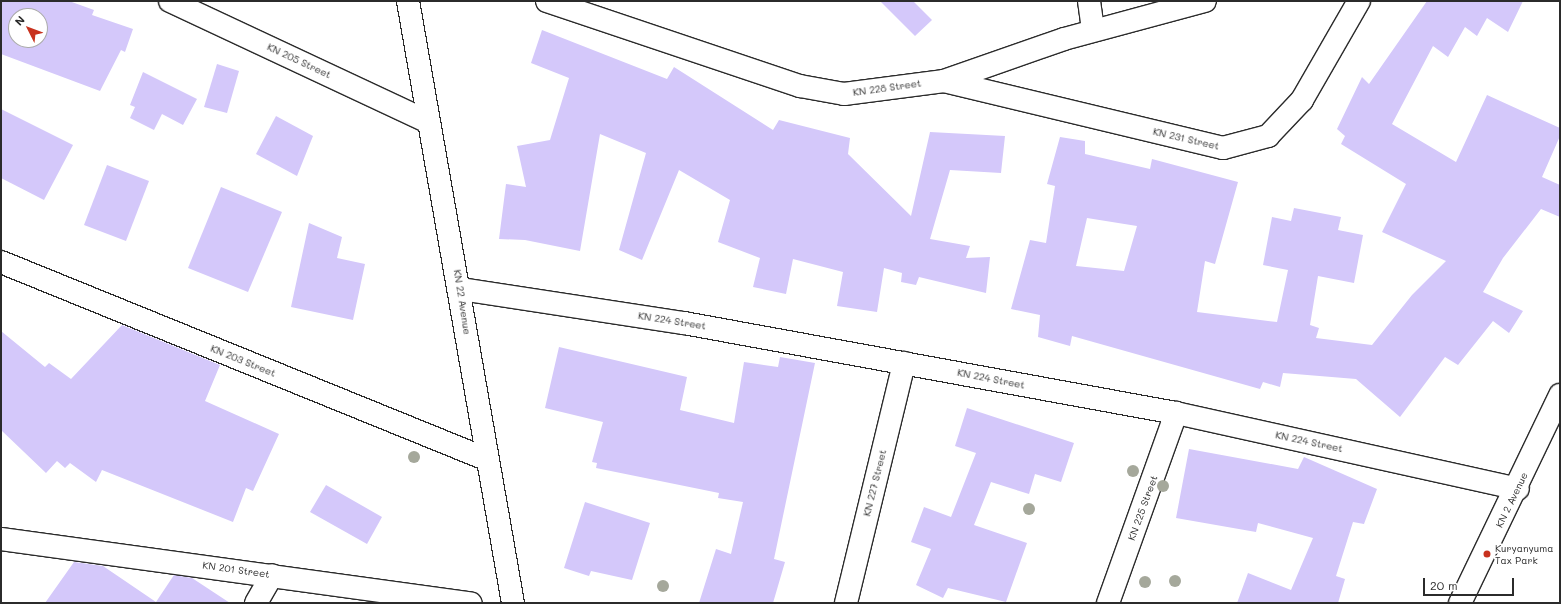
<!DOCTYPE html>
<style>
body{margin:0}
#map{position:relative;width:1561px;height:604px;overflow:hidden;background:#fff;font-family:Mali,sans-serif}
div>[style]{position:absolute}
.building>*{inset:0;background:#d4c8fa}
.roads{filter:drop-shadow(1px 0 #2b2b2b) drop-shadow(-1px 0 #2b2b2b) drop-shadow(0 1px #2b2b2b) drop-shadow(0 -1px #2b2b2b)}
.street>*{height:22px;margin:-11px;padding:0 11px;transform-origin:11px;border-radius:11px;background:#fff}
.secondary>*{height:22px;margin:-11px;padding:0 11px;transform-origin:11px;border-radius:11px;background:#fff}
.trees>*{width:12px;height:12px;margin:-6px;border-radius:50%;background:#a5a89b}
.dots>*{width:11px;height:11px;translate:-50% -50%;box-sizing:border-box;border:2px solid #fff;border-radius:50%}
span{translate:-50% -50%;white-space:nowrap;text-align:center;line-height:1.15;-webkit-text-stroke:3.5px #fff;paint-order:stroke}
.street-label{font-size:10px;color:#2b2b2b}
.poi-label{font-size:10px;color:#2b2b2b}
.left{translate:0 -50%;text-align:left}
.frame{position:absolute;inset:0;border:2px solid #2b2b2b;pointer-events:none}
.north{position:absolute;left:8px;top:8px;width:40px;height:40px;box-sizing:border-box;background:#fff;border:1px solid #aaa;border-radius:50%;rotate:312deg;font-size:11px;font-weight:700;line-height:16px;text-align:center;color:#2b2b2b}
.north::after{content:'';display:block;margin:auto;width:14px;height:18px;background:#c8321e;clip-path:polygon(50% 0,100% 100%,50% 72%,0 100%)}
.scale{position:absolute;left:1423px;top:578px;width:91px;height:18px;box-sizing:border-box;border:2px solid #2b2b2b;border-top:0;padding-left:5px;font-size:12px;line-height:14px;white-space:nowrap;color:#2b2b2b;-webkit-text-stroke:3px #fff;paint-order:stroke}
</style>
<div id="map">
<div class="building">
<i style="clip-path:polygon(evenodd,1px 1px,69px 1px,94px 10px,92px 15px,133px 29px,125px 52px,121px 50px,100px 91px,1px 54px,1px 1px,16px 16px,40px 16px,40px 40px,16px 40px,16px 16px)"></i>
<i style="clip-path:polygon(880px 1px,913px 1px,932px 20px,915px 36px)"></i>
<i style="clip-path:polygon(evenodd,1427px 1px,1523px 1px,1508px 32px,1487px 18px,1477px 36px,1465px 27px,1448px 57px,1433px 46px,1392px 124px,1456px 162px,1487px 95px,1560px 128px,1560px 136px,1542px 177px,1560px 185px,1560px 217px,1541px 209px,1503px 258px,1483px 292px,1523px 311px,1509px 333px,1493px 321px,1458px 365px,1445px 357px,1400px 417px,1356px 379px,1283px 373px,1280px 387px,1263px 382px,1260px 389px,1072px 336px,1070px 346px,1038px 337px,1040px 315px,1011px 309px,1030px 240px,1046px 243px,1055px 186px,1047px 184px,1060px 137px,1085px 141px,1085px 154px,1150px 169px,1152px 159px,1238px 182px,1215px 264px,1205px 261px,1197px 312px,1277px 322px,1288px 270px,1263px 265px,1272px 217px,1291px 221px,1294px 208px,1341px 217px,1338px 230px,1363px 235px,1354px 283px,1318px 276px,1310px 325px,1319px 328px,1316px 338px,1372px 345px,1412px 295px,1446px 261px,1382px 232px,1406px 184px,1341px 144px,1345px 136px,1337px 129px,1362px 77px,1369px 84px,1427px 1px,1087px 218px,1137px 226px,1124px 271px,1076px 266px,1087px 218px)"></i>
<i style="clip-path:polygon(542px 30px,667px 79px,674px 67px,773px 130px,779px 120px,850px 138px,848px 154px,911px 216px,930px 132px,1005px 136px,1001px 173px,950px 170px,930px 239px,970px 246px,966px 258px,990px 257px,986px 293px,919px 277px,916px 285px,901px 282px,902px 273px,884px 268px,877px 312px,837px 306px,843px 272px,793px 259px,786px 294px,753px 287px,760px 258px,718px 242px,730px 200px,679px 170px,642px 260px,619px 250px,646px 153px,600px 134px,580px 251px,525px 240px,499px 239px,506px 184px,526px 187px,517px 146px,550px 140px,569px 78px,531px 63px)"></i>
<i style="clip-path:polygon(217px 64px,239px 71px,227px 113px,204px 107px)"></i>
<i style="clip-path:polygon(143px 72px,197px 99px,183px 125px,162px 114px,154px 130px,130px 118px,135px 107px,130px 105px)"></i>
<i style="clip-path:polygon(1px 109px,73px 145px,44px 200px,1px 178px)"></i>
<i style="clip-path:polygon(276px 116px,313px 136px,297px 176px,256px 154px)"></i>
<i style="clip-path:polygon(107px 165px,149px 181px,126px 241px,84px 225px)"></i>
<i style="clip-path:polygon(221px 187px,282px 212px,248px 292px,188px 268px)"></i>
<i style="clip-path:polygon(309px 223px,342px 237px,337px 258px,365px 264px,353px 320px,291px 307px)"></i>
<i style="clip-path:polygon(122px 325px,220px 365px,205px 401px,279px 434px,253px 491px,246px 488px,233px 522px,102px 470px,96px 482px,70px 463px,65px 468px,57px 461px,46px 473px,1px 430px,1px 331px,45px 367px,49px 363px,71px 379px)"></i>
<i style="clip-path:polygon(559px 347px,687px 377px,680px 410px,734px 423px,744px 362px,778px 367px,780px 357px,815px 363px,774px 559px,785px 562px,773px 603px,699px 603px,716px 549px,731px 554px,743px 502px,718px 498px,719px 493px,596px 468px,597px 463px,592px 462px,603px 422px,545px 408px)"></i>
<i style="clip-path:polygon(967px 408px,1074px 443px,1061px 482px,1035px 474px,1029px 494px,991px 482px,974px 525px,1027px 543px,1006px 602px,948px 588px,943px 598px,916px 585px,931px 549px,911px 542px,924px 507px,951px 517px,976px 453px,955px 446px)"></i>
<i style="clip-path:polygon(1189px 449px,1298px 469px,1304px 457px,1377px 489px,1364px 524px,1353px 522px,1336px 576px,1345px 579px,1338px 603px,1237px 603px,1248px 573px,1291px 590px,1313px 538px,1258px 523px,1256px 532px,1176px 518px)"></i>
<i style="clip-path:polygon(326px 485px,382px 517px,367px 544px,310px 512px)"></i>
<i style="clip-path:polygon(585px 502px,650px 523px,632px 580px,591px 571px,589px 576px,564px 568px)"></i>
<i style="clip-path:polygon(74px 562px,103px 566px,156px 602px,174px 575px,192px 578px,230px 603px,45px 603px)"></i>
</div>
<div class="roads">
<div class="street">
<i style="left:170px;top:1px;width:285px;rotate:25.1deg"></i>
<i style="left:547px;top:1px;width:267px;rotate:18.6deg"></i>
<i style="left:800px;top:86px;width:45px;rotate:10.3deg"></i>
<i style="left:844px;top:94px;width:101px;rotate:-7.4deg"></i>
<i style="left:944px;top:81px;width:127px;rotate:-19.3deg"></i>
<i style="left:1064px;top:39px;width:146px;rotate:-15.1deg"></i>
<i style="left:1089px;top:1px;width:29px;rotate:82deg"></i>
<i style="left:944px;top:81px;width:287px;rotate:13.5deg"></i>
<i style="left:1223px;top:148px;width:47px;rotate:-14.9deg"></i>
<i style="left:1268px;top:136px;width:50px;rotate:-46.6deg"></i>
<i style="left:1302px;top:100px;width:114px;rotate:-60.1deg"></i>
<i style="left:1px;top:262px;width:523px;rotate:22.11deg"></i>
<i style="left:461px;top:289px;width:226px;rotate:8.7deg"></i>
<i style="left:684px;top:323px;width:500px;rotate:10.37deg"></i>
<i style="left:1176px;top:413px;width:350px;rotate:12.5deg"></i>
<i style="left:1px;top:539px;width:474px;rotate:7.8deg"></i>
<i style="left:256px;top:603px;width:32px;rotate:-60deg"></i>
<i style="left:846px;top:603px;width:247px;rotate:-76.4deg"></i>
<i style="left:1108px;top:603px;width:202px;rotate:-70.3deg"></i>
</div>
<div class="secondary">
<i style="left:408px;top:1px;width:611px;rotate:80.11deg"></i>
<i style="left:1460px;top:603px;width:231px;rotate:-64.3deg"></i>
</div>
</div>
<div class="trees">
<i style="left:414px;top:457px"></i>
<i style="left:1133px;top:471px"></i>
<i style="left:1163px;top:486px"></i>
<i style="left:1029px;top:509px"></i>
<i style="left:1175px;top:581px"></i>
<i style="left:1145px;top:582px"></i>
<i style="left:663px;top:586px"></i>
</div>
<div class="dots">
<i style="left:1487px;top:554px;background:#c8321e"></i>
</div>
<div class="street-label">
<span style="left:299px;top:61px;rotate:25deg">KN 205 Street</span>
<span style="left:887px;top:88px;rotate:-8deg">KN 228 Street</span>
<span style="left:1186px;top:139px;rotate:13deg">KN 231 Street</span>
<span style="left:462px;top:302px;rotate:81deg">KN 22 Avenue</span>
<span style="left:672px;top:321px;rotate:9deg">KN 224 Street</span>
<span style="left:243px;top:361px;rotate:22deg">KN 203 Street</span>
<span style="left:991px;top:379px;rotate:11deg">KN 224 Street</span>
<span style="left:1309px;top:442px;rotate:12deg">KN 224 Street</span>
<span style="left:875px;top:483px;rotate:-76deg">KN 227 Street</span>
<span style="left:1512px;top:500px;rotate:-64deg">KN 2 Avenue</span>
<span style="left:1143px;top:508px;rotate:-70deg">KN 225 Street</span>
<span style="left:236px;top:570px;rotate:8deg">KN 201 Street</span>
</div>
<div class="poi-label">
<span class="left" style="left:1495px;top:554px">Kuryanyuma<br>Tax Park</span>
</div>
<div class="frame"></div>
<div class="north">N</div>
<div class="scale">20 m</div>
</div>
